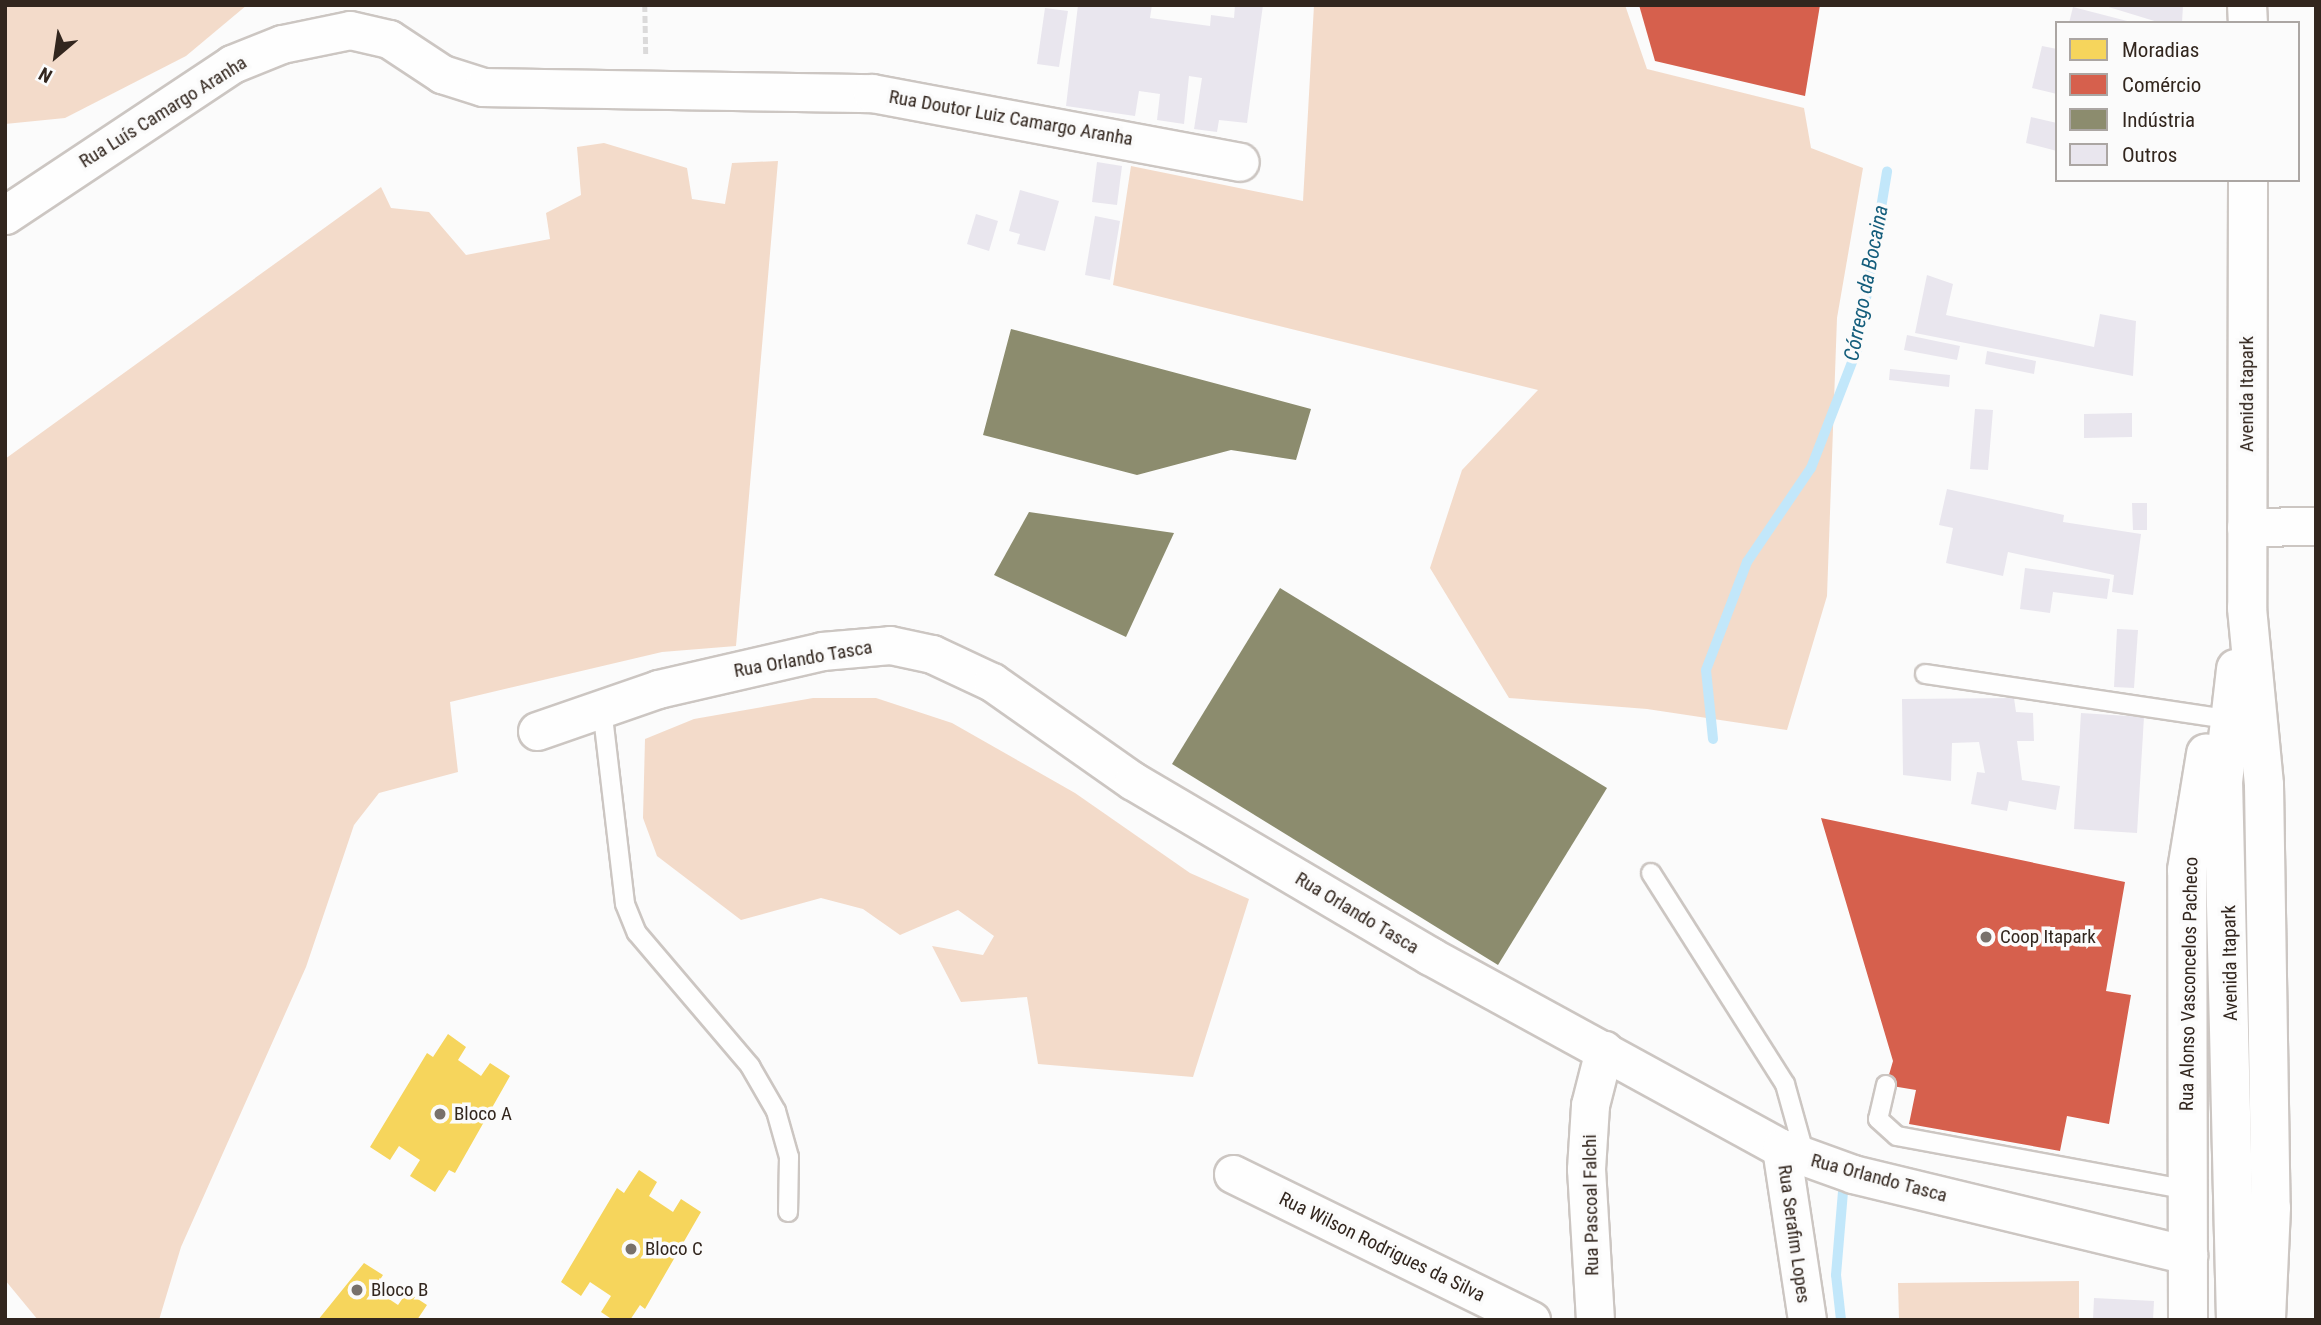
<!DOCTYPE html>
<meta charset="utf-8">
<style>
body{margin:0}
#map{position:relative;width:2321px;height:1325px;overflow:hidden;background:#fbfbfb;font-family:"Roboto Condensed",sans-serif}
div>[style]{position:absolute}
.green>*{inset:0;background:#f3dbca}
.homes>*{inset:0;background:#f6d55c}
.shops>*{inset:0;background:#d6604d}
.industry>*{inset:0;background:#8c8c6e}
.stream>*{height:10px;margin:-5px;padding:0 5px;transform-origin:5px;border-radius:5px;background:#c2e7fa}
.building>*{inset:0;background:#e9e6ee}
.path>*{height:4.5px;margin-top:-2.25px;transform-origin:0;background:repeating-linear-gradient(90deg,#dbdada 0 7px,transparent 0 10.5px)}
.roads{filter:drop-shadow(2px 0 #ccc6c2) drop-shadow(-2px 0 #ccc6c2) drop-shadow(0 2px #ccc6c2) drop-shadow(0 -2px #ccc6c2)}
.lane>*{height:18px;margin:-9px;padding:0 9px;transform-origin:9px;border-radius:9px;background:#fefefe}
.street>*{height:37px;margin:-18.5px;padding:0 18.5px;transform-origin:18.5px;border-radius:18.5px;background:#fefefe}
.secondary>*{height:38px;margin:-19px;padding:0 19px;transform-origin:19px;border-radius:19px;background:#fefefe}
.dots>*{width:19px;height:19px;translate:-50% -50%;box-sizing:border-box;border:4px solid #fbfbfb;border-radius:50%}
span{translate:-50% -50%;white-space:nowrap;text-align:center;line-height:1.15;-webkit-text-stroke:7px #fbfbfb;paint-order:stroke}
.street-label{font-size:19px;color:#32261e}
.poi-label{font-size:19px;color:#32261e}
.left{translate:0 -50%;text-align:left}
.water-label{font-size:21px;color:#155e7c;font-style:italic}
.frame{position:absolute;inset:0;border:7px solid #32261e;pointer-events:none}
.legend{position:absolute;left:2055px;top:21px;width:245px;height:161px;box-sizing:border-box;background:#fbfbfb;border:2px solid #aba6a3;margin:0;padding:9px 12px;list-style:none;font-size:21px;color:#32261e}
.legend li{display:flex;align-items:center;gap:14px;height:35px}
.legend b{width:35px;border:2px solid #aba6a3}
.north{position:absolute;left:21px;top:21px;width:70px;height:70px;-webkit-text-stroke:5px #fbfbfb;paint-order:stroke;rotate:209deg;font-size:19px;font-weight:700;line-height:28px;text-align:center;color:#32261e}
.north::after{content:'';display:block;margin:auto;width:24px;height:32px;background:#32261e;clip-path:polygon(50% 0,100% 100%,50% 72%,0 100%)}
</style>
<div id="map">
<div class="green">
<i style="clip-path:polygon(5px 5px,247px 5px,186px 56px,65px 118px,5px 124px)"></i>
<i style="clip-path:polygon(1314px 5px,1625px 5px,1647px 69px,1804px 108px,1811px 148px,1863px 168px,1837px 318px,1827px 596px,1787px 730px,1647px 709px,1509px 698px,1430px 568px,1462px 470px,1538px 390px,1113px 285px,1131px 166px,1303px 201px)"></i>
<i style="clip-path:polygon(604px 143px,687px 168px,692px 199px,725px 204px,732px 163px,778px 161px,736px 646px,662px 652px,450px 702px,458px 772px,379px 793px,354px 825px,306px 967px,181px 1247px,159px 1320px,38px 1320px,5px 1280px,5px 459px,381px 187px,391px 208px,429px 212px,466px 255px,550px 239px,546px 213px,581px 195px,577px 147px)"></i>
<i style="clip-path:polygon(813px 698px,876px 698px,952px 723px,1075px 793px,1190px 873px,1249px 899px,1193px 1077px,1038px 1064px,1027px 997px,961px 1002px,932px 946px,983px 955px,994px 936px,958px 910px,900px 935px,863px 909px,821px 898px,741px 920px,657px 856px,643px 818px,645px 739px,694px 719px)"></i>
<i style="clip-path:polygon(2079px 1281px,2079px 1320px,1899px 1320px,1898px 1283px)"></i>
</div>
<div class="homes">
<i style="clip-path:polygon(448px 1034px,466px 1047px,458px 1060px,481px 1076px,490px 1063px,510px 1076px,455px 1173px,449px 1170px,435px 1192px,410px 1176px,420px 1160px,399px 1146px,390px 1160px,370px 1147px,427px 1053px,433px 1057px)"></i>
<i style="clip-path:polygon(639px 1170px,657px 1182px,649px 1196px,673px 1212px,681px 1199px,701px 1212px,645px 1309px,640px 1305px,630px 1320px,613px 1320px,601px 1312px,611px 1296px,590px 1282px,581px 1296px,561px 1282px,617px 1188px,624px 1193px)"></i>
<i style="clip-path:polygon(364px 1263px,383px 1275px,374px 1289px,398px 1305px,407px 1292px,427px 1305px,417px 1320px,318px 1320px)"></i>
</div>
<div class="shops">
<i style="clip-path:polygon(1639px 5px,1820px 5px,1805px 96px,1655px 61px)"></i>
<i style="clip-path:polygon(1821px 818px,2125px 882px,2106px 991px,2131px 995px,2109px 1124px,2067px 1116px,2060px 1151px,1909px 1124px,1916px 1090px,1886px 1085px,1893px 1061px)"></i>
</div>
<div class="industry">
<i style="clip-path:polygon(1011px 329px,1311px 409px,1296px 460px,1231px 450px,1137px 475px,983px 435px)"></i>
<i style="clip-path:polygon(1029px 512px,1174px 533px,1126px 637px,994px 575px)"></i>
<i style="clip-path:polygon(1280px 588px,1607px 788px,1498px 965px,1172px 764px)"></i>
</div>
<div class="stream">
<i style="left:1713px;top:739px;width:69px;rotate:-95.8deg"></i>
<i style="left:1706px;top:670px;width:116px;rotate:-69.2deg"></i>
<i style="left:1747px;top:562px;width:114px;rotate:-55.8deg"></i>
<i style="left:1811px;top:468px;width:130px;rotate:-68.8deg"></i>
<i style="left:1858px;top:347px;width:178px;rotate:-80.6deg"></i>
<i style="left:1841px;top:1320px;width:45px;rotate:-96.3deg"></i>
<i style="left:1836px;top:1275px;width:83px;rotate:-85.2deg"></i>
</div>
<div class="building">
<i style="clip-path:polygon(1078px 5px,1152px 5px,1150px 18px,1210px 26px,1211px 15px,1234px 18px,1235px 5px,1263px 5px,1247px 123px,1219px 120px,1217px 132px,1194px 129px,1202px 78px,1189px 76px,1184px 124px,1157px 120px,1160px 94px,1139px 91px,1135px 116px,1066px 106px)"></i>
<i style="clip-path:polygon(2102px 5px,2183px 5px,2182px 23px,2161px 23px)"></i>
<i style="clip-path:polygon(2073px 7px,2131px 22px,2131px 23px,2069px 23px)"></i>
<i style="clip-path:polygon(1045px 8px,1068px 11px,1059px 67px,1037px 64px)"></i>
<i style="clip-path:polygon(2042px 46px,2057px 49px,2057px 94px,2032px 88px)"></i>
<i style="clip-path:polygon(2031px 117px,2057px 123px,2057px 151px,2026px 143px)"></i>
<i style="clip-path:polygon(1097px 162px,1122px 166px,1117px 205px,1092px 202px)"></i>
<i style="clip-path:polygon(1020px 190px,1059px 201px,1045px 251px,1017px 244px,1020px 234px,1009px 231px)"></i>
<i style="clip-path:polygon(976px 214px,998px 221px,989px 251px,967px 244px)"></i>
<i style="clip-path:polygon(1095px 216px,1120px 221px,1110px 280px,1085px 275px)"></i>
<i style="clip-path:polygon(1927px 275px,1953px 284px,1946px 315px,2094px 347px,2100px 314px,2136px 321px,2133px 376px,1915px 333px)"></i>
<i style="clip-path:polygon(1907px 335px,1960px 346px,1957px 360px,1904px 350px)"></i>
<i style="clip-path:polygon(1987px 351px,2036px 361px,2034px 374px,1985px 364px)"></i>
<i style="clip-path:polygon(1890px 369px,1950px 375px,1949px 387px,1889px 380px)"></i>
<i style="clip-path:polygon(1975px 409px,1993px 410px,1988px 470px,1970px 469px)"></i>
<i style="clip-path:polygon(2132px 413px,2132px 437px,2084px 438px,2084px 414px)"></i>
<i style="clip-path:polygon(1947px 489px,2064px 515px,2063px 522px,2141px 534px,2133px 595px,2112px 592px,2114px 575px,2008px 552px,2003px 576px,1946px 563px,1953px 528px,1939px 525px)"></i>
<i style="clip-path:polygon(2132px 503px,2147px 503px,2147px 530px,2133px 530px)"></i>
<i style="clip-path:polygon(2025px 568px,2110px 579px,2107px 599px,2053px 592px,2050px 613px,2020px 609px)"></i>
<i style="clip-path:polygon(2117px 629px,2138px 630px,2134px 688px,2114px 687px)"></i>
<i style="clip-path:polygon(2014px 698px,2016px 712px,2033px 713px,2034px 741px,2017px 741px,2022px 780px,2060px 786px,2056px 810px,2009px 801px,2007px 811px,1971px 804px,1977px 772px,1985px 773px,1979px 742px,1952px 743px,1951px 781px,1903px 775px,1902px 699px)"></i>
<i style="clip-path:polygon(2081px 713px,2144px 717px,2137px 833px,2074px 829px)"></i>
<i style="clip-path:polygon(2094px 1298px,2154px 1301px,2153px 1320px,2093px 1320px)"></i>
</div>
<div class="path">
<i style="left:645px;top:5px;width:51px;rotate:88.9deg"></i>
</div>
<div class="roads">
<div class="lane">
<i style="left:1925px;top:674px;width:290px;rotate:8.5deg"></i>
<i style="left:602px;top:708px;width:197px;rotate:83.3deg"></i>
<i style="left:625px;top:904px;width:31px;rotate:68deg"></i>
<i style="left:637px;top:933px;width:175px;rotate:49.6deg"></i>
<i style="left:750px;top:1066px;width:52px;rotate:60deg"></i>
<i style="left:776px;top:1111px;width:48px;rotate:74.2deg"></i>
<i style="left:789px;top:1157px;width:55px;rotate:91deg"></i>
<i style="left:1651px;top:873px;width:250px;rotate:57.6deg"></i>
<i style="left:1785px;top:1084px;width:78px;rotate:74.4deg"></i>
<i style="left:1886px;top:1085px;width:35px;rotate:103deg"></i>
<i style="left:1878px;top:1119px;width:25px;rotate:42deg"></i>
<i style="left:1897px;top:1136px;width:295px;rotate:10.5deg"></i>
</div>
<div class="street">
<i style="left:5px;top:215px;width:273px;rotate:-33.6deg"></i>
<i style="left:232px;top:64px;width:54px;rotate:-21.8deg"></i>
<i style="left:282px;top:44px;width:69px;rotate:-11.6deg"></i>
<i style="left:350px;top:30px;width:40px;rotate:13deg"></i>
<i style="left:389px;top:39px;width:64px;rotate:33.4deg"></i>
<i style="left:442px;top:74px;width:43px;rotate:17.6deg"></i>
<i style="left:483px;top:87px;width:389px;rotate:0.9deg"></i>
<i style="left:872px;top:93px;width:374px;rotate:10.6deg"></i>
<i style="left:2246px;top:527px;width:70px;rotate:-0.8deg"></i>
<i style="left:537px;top:731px;width:128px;rotate:-19.1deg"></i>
<i style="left:658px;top:689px;width:168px;rotate:-13deg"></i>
<i style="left:822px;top:651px;width:68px;rotate:-5deg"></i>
<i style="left:890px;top:645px;width:43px;rotate:12.1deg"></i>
<i style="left:932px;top:654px;width:66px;rotate:25deg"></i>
<i style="left:992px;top:682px;width:172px;rotate:35.1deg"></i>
<i style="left:1133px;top:781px;width:345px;rotate:30.5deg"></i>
<i style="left:1430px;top:956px;width:400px;rotate:28.7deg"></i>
<i style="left:1781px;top:1148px;width:77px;rotate:19.9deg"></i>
<i style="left:1853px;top:1174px;width:345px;rotate:13.6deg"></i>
<i style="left:1781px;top:1148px;width:174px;rotate:81.4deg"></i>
<i style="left:1233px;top:1174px;width:332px;rotate:26.1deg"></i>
<i style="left:1595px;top:1320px;width:151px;rotate:-93.4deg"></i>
<i style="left:1586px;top:1169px;width:64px;rotate:-86.4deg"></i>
<i style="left:1590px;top:1105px;width:57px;rotate:-75.7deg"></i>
</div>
<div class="secondary">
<i style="left:2247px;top:5px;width:18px;rotate:87deg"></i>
<i style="left:2248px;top:180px;width:428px;rotate:90.1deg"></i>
<i style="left:2247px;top:608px;width:178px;rotate:84.5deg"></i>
<i style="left:2264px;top:785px;width:423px;rotate:89.1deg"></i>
<i style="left:2271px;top:1208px;width:112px;rotate:92.6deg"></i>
<i style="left:2188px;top:1320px;width:450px;rotate:-90.1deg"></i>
<i style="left:2187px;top:870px;width:118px;rotate:-80.7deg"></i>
<i style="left:2236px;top:1320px;width:538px;rotate:-91.38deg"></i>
<i style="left:2223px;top:782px;width:114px;rotate:-83.4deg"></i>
</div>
</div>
<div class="dots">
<i style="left:1986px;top:937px;background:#78716b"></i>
<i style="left:440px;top:1114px;background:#78716b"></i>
<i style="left:631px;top:1249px;background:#78716b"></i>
<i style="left:357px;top:1290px;background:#78716b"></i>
</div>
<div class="street-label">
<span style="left:163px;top:112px;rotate:-32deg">Rua Luís Camargo Aranha</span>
<span style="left:1011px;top:118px;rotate:10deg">Rua Doutor Luiz Camargo Aranha</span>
<span style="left:2247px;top:394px;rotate:-90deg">Avenida Itapark</span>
<span style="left:803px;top:659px;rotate:-10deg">Rua Orlando Tasca</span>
<span style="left:1357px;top:913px;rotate:31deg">Rua Orlando Tasca</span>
<span style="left:2230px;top:963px;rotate:-91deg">Avenida Itapark</span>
<span style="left:2189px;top:984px;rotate:-89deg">Rua Alonso Vasconcelos Pacheco</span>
<span style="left:1879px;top:1178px;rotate:15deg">Rua Orlando Tasca</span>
<span style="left:1591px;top:1205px;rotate:-91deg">Rua Pascoal Falchi</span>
<span style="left:1794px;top:1234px;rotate:82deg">Rua Serafim Lopes</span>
<span style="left:1382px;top:1247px;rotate:26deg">Rua Wilson Rodrigues da Silva</span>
</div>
<div class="poi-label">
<span class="left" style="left:2000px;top:937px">Coop Itapark</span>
<span class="left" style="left:454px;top:1114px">Bloco A</span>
<span class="left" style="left:645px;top:1249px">Bloco C</span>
<span class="left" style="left:371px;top:1290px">Bloco B</span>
</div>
<div class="water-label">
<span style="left:1866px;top:283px;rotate:-79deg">Córrego da Bocaina</span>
</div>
<div class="frame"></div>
<ul class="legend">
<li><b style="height:19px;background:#f6d55c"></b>Moradias</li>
<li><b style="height:19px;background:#d6604d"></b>Comércio</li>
<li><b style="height:19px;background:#8c8c6e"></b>Indústria</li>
<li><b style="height:19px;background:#e9e6ee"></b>Outros</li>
</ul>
<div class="north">N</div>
</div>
